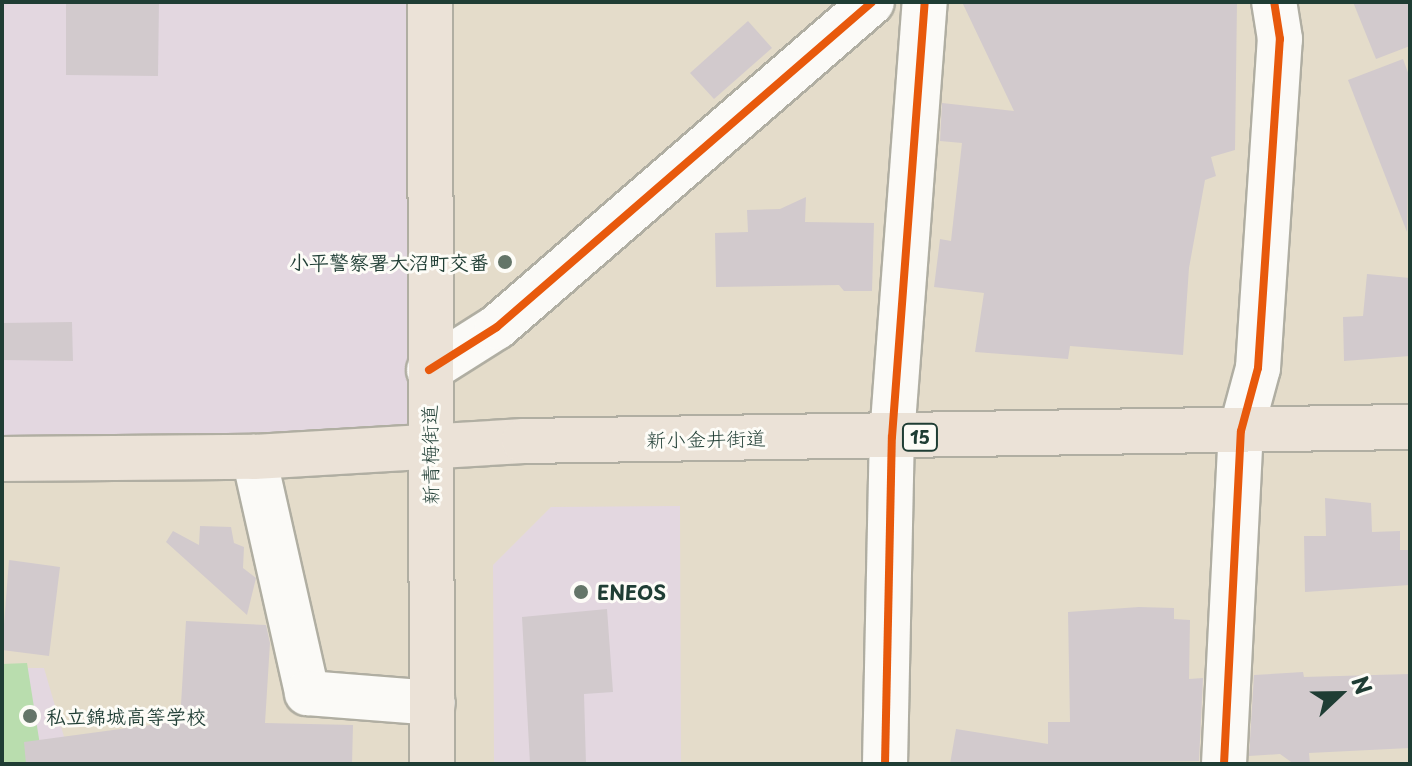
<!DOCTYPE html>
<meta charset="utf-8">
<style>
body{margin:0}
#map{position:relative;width:1412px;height:766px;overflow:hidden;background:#e4dcca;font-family:"Playpen Sans","Klee One",sans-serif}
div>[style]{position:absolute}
.built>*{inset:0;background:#e3d7e0}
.green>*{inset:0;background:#b9ddae}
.building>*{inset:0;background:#d2cacd}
.roads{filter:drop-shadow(2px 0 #b0aea2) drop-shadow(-2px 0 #b0aea2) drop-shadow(0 2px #b0aea2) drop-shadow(0 -2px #b0aea2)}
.minor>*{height:44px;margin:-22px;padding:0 22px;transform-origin:22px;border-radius:22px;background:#fbfaf7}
.major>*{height:44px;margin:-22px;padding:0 22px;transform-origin:22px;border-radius:22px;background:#ebe2d7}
.cycleway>*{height:8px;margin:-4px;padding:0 4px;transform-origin:4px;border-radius:4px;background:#e8590c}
.dots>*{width:22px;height:22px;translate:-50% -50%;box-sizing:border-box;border:4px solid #fdfcf7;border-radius:50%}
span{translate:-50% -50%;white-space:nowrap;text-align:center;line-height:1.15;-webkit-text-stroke:6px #fdfcf7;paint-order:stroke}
.shield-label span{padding:2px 6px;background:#fdfcf7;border:2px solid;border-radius:6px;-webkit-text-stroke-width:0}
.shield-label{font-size:18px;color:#1f3d34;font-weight:700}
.poi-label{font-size:20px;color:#1f3d34;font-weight:700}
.right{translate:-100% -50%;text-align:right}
.left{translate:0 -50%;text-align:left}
.street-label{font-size:20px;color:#1f3d34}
.frame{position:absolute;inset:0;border:4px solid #1f3d34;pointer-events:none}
.north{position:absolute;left:1300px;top:654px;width:80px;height:80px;-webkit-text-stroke:6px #fdfcf7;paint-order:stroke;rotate:68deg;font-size:22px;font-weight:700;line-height:32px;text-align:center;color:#1f3d34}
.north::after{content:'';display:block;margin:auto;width:28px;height:36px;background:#1f3d34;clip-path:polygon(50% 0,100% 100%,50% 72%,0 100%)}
</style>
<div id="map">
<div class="built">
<i style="clip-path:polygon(2px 2px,430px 2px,430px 447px,2px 459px)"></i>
<i style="clip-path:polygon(680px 506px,681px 764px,494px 764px,493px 565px,551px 507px)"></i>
<i style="clip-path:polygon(2px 668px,44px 668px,72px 764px,2px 764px)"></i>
</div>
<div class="green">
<i style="clip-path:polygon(27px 663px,43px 764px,2px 764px,2px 664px)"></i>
</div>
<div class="building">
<i style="clip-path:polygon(66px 2px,159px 2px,158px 76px,66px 75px)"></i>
<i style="clip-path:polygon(962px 2px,1237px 2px,1235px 150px,1211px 157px,1216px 176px,1205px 180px,1189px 268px,1183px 355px,1070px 346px,1068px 359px,975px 352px,984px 293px,934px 287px,940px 239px,951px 241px,962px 143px,940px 141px,942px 103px,1014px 111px)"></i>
<i style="clip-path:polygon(1353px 2px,1410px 2px,1410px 46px,1376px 59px)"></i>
<i style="clip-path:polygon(748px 21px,772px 48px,714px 99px,690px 73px)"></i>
<i style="clip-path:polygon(1403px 59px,1410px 78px,1407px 232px,1348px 80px)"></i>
<i style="clip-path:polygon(806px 197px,805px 222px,874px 223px,872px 291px,844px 291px,839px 285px,716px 287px,715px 233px,748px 232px,747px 210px,780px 209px)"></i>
<i style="clip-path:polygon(1367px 274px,1410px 278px,1410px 356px,1344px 361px,1343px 317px,1363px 316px)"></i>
<i style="clip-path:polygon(72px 322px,73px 361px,2px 360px,2px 323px)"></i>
<i style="clip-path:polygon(1325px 498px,1371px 503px,1372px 532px,1400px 531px,1400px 550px,1410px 550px,1410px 585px,1305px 592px,1304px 536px,1326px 536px)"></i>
<i style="clip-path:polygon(200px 526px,231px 527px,234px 543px,244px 547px,243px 568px,256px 578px,247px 615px,166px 542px,173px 531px,199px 545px)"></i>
<i style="clip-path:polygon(9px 560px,60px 567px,49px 656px,2px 650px)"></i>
<i style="clip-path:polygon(1139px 607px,1174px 608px,1174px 619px,1190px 620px,1189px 679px,1203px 678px,1199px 761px,950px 764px,956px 729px,1048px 744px,1048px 722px,1070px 722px,1068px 612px)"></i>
<i style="clip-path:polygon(607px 609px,613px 692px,584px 694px,586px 764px,530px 764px,522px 617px)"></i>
<i style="clip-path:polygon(186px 621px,266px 625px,270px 643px,265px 723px,353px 725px,352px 764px,26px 764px,24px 742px,180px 721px)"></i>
<i style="clip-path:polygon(1303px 672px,1304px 677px,1410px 674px,1410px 748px,1309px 753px,1310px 764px,1294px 764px,1280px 754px,1249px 756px,1254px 675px)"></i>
</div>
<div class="roads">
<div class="minor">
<i style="left:429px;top:370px;width:80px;rotate:-32.3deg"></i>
<i style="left:497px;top:327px;width:496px;rotate:-40.9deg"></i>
<i style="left:254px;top:457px;width:242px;rotate:77.3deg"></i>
<i style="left:307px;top:693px;width:126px;rotate:4.5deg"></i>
<i style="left:885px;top:764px;width:327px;rotate:-88.8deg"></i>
<i style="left:892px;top:437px;width:436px;rotate:-85.7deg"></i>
<i style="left:1224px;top:764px;width:333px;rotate:-87.1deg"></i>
<i style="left:1241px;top:431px;width:65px;rotate:-74.9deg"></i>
<i style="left:1258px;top:368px;width:330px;rotate:-86.2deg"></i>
<i style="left:1280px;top:39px;width:37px;rotate:-99deg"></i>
</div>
<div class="major">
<i style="left:430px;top:2px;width:762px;rotate:89.85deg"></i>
<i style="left:2px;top:459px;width:252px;rotate:-0.5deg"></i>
<i style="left:254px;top:457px;width:270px;rotate:-3.4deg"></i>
<i style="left:524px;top:441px;width:886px;rotate:-0.91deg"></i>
</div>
</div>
<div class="cycleway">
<i style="left:429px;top:370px;width:80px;rotate:-32.3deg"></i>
<i style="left:497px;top:327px;width:496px;rotate:-40.9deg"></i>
<i style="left:885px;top:764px;width:327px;rotate:-88.8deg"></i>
<i style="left:892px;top:437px;width:436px;rotate:-85.7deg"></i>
<i style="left:1224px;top:764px;width:333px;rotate:-87.1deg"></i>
<i style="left:1241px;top:431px;width:65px;rotate:-74.9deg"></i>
<i style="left:1258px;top:368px;width:330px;rotate:-86.2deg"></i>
<i style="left:1280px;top:39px;width:37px;rotate:-99deg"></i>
</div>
<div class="dots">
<i style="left:505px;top:262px;background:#647568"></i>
<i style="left:581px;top:592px;background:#647568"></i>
<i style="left:30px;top:716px;background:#647568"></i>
</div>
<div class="shield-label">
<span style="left:920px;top:437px">15</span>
</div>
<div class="poi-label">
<span class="right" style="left:489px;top:262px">小平警察署大沼町交番</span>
<span class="left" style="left:597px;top:592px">ENEOS</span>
<span class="left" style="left:46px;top:716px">私立錦城高等学校</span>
</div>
<div class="street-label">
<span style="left:706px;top:439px;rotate:-1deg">新小金井街道</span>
<span style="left:430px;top:455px;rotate:-91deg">新青梅街道</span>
</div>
<div class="frame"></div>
<div class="north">N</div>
</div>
